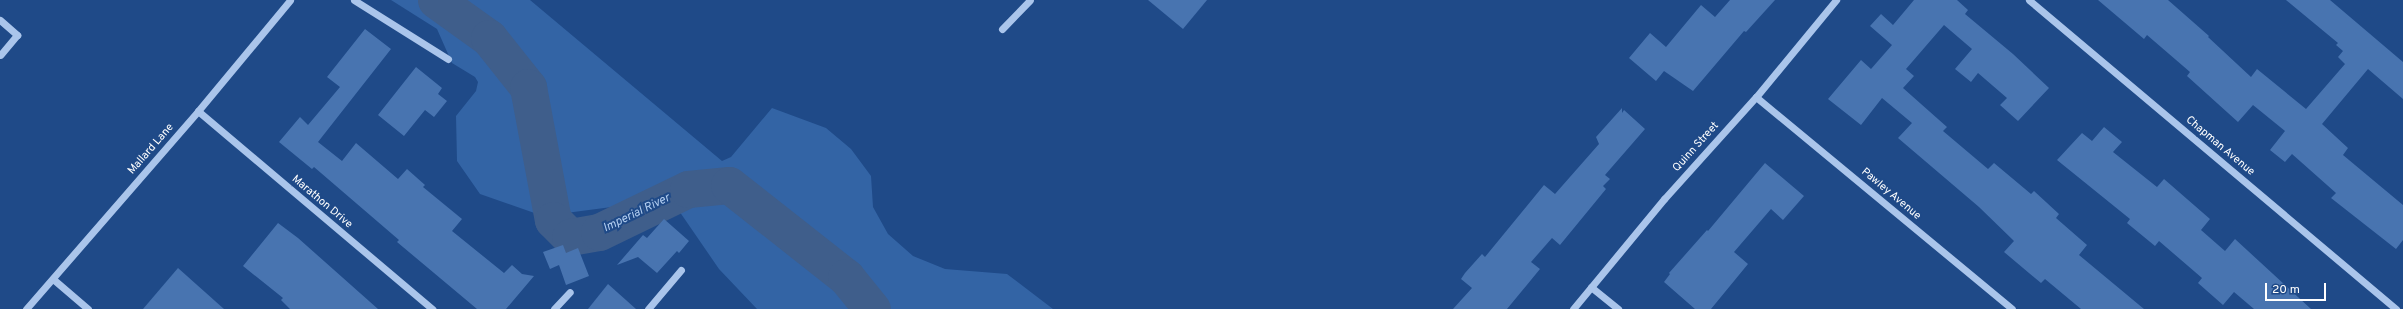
<!DOCTYPE html>
<style>
body{margin:0}
#map{position:relative;width:2403px;height:309px;overflow:hidden;background:#1f4a88;font-family:Overpass,sans-serif}
div>[style]{position:absolute}
.green>*{inset:0;background:#3364a5}
.river>*{height:37px;margin:-18.5px;padding:0 18.5px;transform-origin:18.5px;border-radius:18.5px;background:#3f5e8b}
.building>*{inset:0;background:#4874b0}
.minor>*{height:7px;margin:-3.5px;padding:0 3.5px;transform-origin:3.5px;border-radius:3.5px;background:#aac5eb}
span{translate:-50% -50%;white-space:nowrap;text-align:center;line-height:1.15;-webkit-text-stroke:4px #1f4a88;paint-order:stroke}
.street-label{font-size:11px;color:#fff}
.water-label{font-size:12px;color:#b5d0f2;font-style:italic}
.scale{position:absolute;left:2265px;top:283px;width:61px;height:18px;box-sizing:border-box;border:2px solid #fff;border-top:0;padding-left:5px;font-size:12px;line-height:14px;white-space:nowrap;color:#fff;-webkit-text-stroke:3px #1f4a88;paint-order:stroke}
</style>
<div id="map">
<div class="green">
<i style="clip-path:polygon(391px 0,530px 0,722px 161px,731px 157px,772px 108px,826px 128px,851px 149px,871px 176px,873px 207px,888px 234px,913px 256px,945px 269px,1007px 274px,1053px 309px,757px 309px,719px 269px,675px 205px,627px 205px,543px 216px,480px 194px,457px 161px,456px 116px,476px 91px,478px 82px,475px 77px,452px 63px,437px 29px)"></i>
</div>
<div class="river">
<i style="left:436px;top:0;width:65px;rotate:35.6deg"></i>
<i style="left:489px;top:38px;width:63px;rotate:51.5deg"></i>
<i style="left:528px;top:87px;width:135px;rotate:79.4deg"></i>
<i style="left:553px;top:220px;width:24px;rotate:45deg"></i>
<i style="left:570px;top:237px;width:29px;rotate:-10deg"></i>
<i style="left:599px;top:232px;width:99px;rotate:-25.8deg"></i>
<i style="left:688px;top:189px;width:41px;rotate:-5.6deg"></i>
<i style="left:729px;top:185px;width:149px;rotate:38.2deg"></i>
<i style="left:846px;top:277px;width:41px;rotate:50.9deg"></i>
</div>
<div class="building">
<i style="clip-path:polygon(1148px 0,1207px 0,1183px 29px)"></i>
<i style="clip-path:polygon(1730px 0,1775px 0,1746px 32px,1744px 31px,1693px 91px,1664px 71px,1656px 81px,1629px 58px,1650px 33px,1666px 47px,1701px 5px,1715px 17px)"></i>
<i style="clip-path:polygon(1914px 0,1957px 0,1968px 10px,1965px 14px,2013px 54px,2049px 88px,2018px 121px,2000px 105px,2007px 98px,1978px 73px,1971px 82px,1955px 69px,1972px 49px,1944px 25px,1906px 69px,1914px 76px,1903px 88px,1947px 127px,1943px 131px,1988px 169px,1994px 163px,2031px 194px,2034px 191px,2059px 214px,2056px 218px,2087px 245px,2079px 255px,2144px 309px,2081px 309px,2045px 279px,2041px 283px,2004px 252px,2014px 241px,1979px 207px,1898px 138px,1912px 123px,1882px 98px,1861px 125px,1828px 99px,1861px 60px,1871px 69px,1892px 45px,1870px 26px,1881px 14px,1893px 25px)"></i>
<i style="clip-path:polygon(2098px 0,2168px 0,2209px 36px,2208px 37px,2251px 77px,2257px 69px,2306px 109px,2345px 64px,2338px 57px,2343px 51px,2336px 45px,2338px 43px,2286px 0,2330px 0,2403px 62px,2403px 99px,2368px 69px,2322px 124px,2348px 148px,2343px 155px,2403px 205px,2403px 240px,2396px 249px,2331px 198px,2336px 193px,2292px 154px,2285px 162px,2270px 150px,2285px 131px,2253px 105px,2238px 122px,2187px 76px,2190px 72px,2147px 35px,2144px 39px)"></i>
<i style="clip-path:polygon(365px 29px,391px 49px,318px 142px,342px 161px,356px 143px,398px 179px,407px 169px,425px 185px,423px 187px,462px 219px,452px 231px,504px 273px,512px 265px,522px 274px,534px 276px,506px 309px,477px 309px,397px 242px,399px 240px,314px 167px,312px 169px,279px 142px,300px 117px,308px 125px,340px 87px,327px 77px)"></i>
<i style="clip-path:polygon(416px 67px,442px 88px,438px 94px,447px 101px,434px 117px,425px 110px,404px 136px,378px 115px)"></i>
<i style="clip-path:polygon(1622px 108px,1622px 113px,1624px 110px,1645px 129px,1605px 175px,1610px 179px,1603px 186px,1606px 189px,1560px 245px,1552px 238px,1531px 262px,1540px 269px,1507px 309px,1453px 309px,1472px 288px,1461px 279px,1465px 273px,1482px 254px,1485px 257px,1544px 185px,1555px 194px,1599px 144px,1596px 137px)"></i>
<i style="clip-path:polygon(2104px 127px,2122px 142px,2113px 152px,2157px 187px,2164px 179px,2210px 219px,2201px 230px,2225px 251px,2235px 239px,2311px 309px,2254px 309px,2234px 292px,2223px 305px,2198px 283px,2202px 278px,2159px 241px,2155px 246px,2127px 223px,2130px 219px,2057px 160px,2082px 133px,2092px 141px)"></i>
<i style="clip-path:polygon(1765px 163px,1804px 196px,1783px 220px,1771px 209px,1734px 252px,1748px 264px,1711px 309px,1695px 309px,1664px 282px,1670px 274px,1669px 273px,1707px 230px,1708px 231px)"></i>
<i style="clip-path:polygon(664px 219px,689px 241px,679px 253px,677px 251px,657px 273px,638px 257px,617px 265px,643px 235px,647px 238px)"></i>
<i style="clip-path:polygon(278px 223px,298px 238px,378px 309px,290px 309px,281px 300px,283px 298px,243px 266px)"></i>
<i style="clip-path:polygon(563px 245px,566px 253px,578px 248px,589px 276px,566px 285px,559px 265px,550px 269px,543px 252px)"></i>
<i style="clip-path:polygon(178px 268px,224px 309px,143px 309px)"></i>
<i style="clip-path:polygon(608px 284px,636px 309px,588px 309px)"></i>
</div>
<div class="minor">
<i style="left:354px;top:0;width:111px;rotate:32.1deg"></i>
<i style="left:2029px;top:0;width:480px;rotate:40.1deg"></i>
<i style="left:0;top:20px;width:23px;rotate:41deg"></i>
<i style="left:17px;top:35px;width:26px;rotate:130deg"></i>
<i style="left:1002px;top:29px;width:40px;rotate:-46deg"></i>
<i style="left:1756px;top:97px;width:332px;rotate:39.6deg"></i>
<i style="left:198px;top:111px;width:307px;rotate:40.2deg"></i>
<i style="left:53px;top:279px;width:46px;rotate:40.6deg"></i>
<i style="left:1591px;top:287px;width:35px;rotate:39deg"></i>
<i style="left:26px;top:309px;width:262px;rotate:-49deg"></i>
<i style="left:198px;top:111px;width:144px;rotate:-50.3deg"></i>
<i style="left:554px;top:309px;width:23px;rotate:-47deg"></i>
<i style="left:648px;top:309px;width:51px;rotate:-49.8deg"></i>
<i style="left:1573px;top:309px;width:143px;rotate:-50.4deg"></i>
<i style="left:1664px;top:199px;width:137px;rotate:-48deg"></i>
<i style="left:1756px;top:97px;width:126px;rotate:-50.5deg"></i>
</div>
<div class="street-label">
<span style="left:2220px;top:146px;rotate:40deg">Chapman Avenue</span>
<span style="left:1696px;top:147px;rotate:-48deg">Quinn Street</span>
<span style="left:151px;top:149px;rotate:-49deg">Mallard Lane</span>
<span style="left:1891px;top:194px;rotate:40deg">Pawley Avenue</span>
<span style="left:322px;top:202px;rotate:40deg">Marathon Drive</span>
</div>
<div class="water-label">
<span style="left:637px;top:214px;rotate:-26deg">Imperial River</span>
</div>
<div class="scale">20 m</div>
</div>
